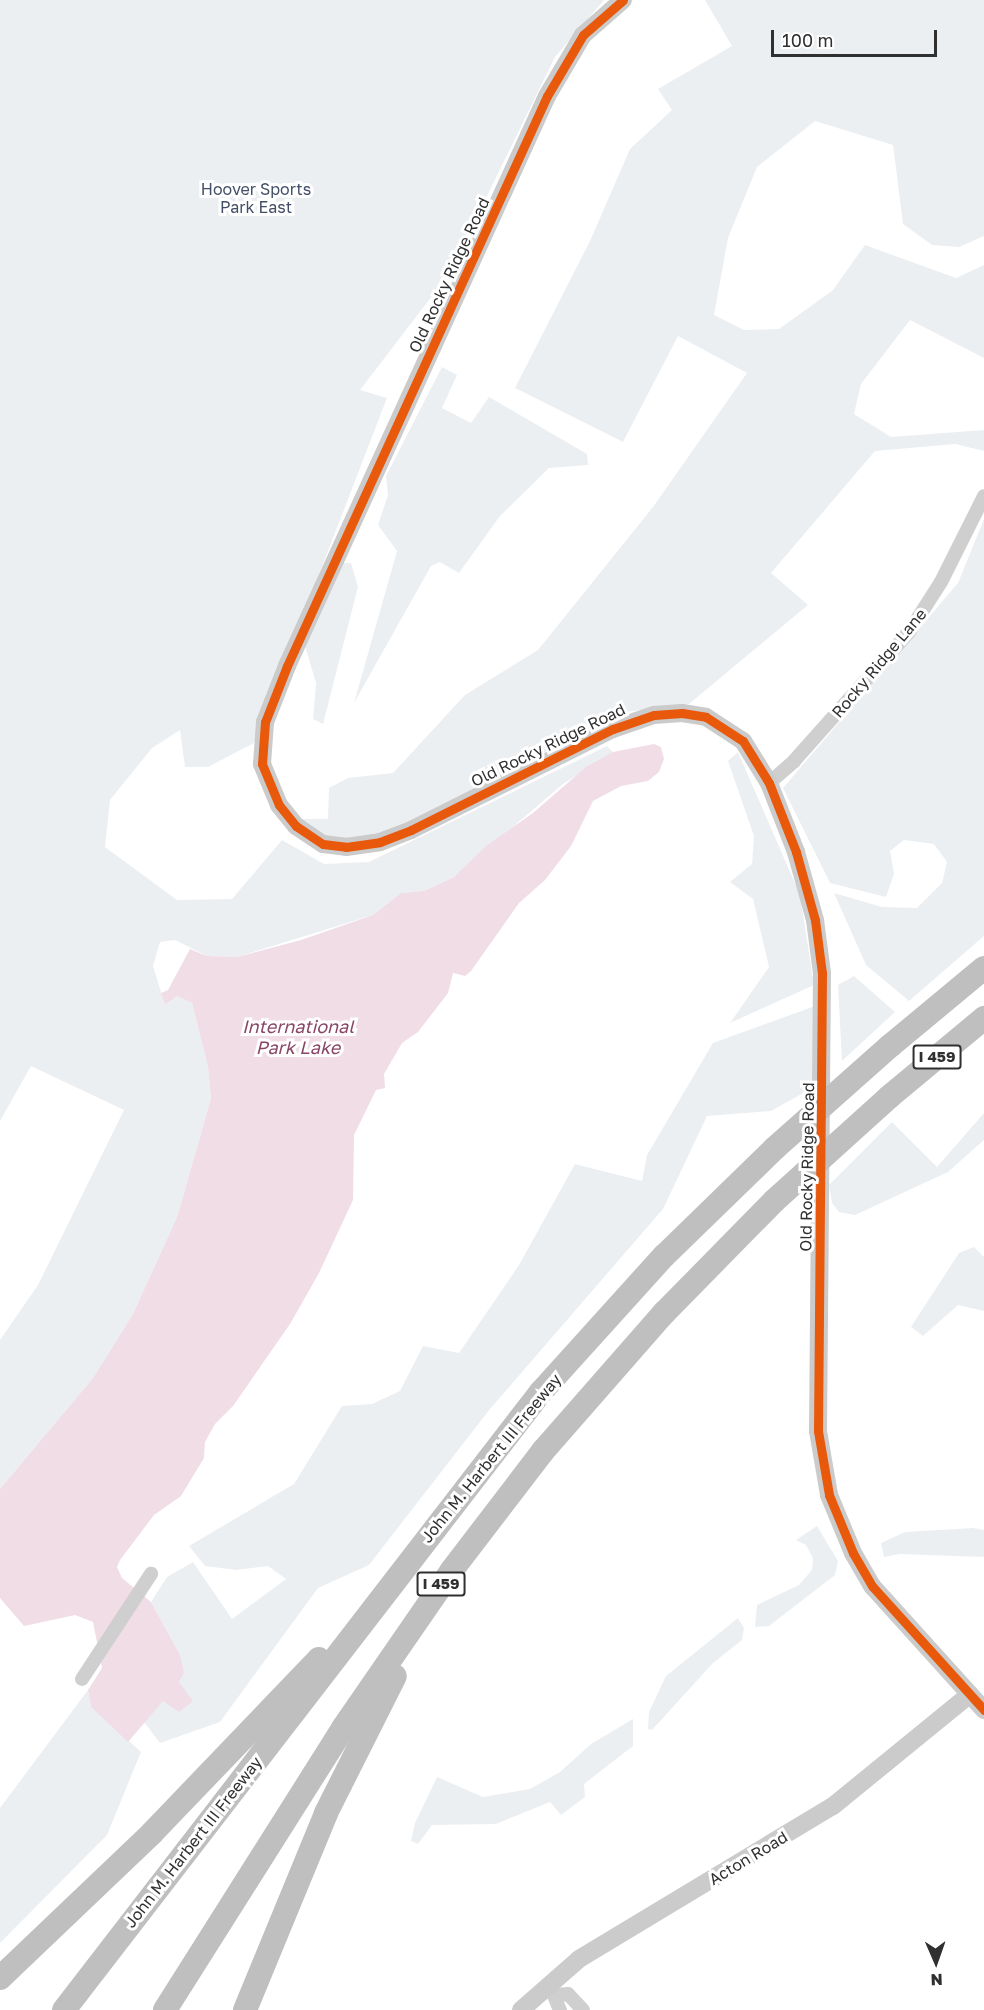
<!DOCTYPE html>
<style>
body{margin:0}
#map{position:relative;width:984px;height:2010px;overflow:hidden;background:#fff;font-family:"Golos Text",sans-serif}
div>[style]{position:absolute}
.green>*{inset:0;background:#eceff2}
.water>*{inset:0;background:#f0dde6}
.street>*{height:14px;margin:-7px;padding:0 7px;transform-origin:7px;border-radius:7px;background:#cfcfcf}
.secondary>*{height:18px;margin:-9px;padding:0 9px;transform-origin:9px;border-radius:9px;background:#cbcbcb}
.highway>*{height:24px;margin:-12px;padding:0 12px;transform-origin:12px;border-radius:12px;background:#bfbfbf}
.highway-bridge>*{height:24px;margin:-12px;padding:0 12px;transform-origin:12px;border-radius:12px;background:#bfbfbf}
.cycleway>*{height:9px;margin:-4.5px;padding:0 4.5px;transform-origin:4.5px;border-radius:4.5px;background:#e8590c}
span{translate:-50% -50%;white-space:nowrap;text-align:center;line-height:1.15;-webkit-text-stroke:6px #fff;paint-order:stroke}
.shield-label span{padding:2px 4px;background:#fff;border:2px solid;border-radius:4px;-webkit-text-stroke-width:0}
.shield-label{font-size:15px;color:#303030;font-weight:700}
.park-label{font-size:16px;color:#424f67}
.street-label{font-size:16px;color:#303030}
.water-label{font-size:18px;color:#894767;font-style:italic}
.north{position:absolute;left:906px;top:1932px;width:60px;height:60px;-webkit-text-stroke:4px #fff;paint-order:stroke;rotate:178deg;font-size:16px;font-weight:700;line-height:24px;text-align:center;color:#303030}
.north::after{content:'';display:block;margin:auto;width:21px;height:27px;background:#303030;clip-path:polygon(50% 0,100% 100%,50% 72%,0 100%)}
.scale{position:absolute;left:771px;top:30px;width:166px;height:27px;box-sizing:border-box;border:3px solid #303030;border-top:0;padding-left:8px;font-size:18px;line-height:21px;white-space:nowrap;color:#303030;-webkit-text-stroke:4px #fff;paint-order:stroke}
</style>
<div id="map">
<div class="green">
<i style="clip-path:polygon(0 0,604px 0,555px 57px,449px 274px,360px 390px,387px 398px,254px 743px,208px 767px,185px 767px,180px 730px,152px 748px,110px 800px,105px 847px,177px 900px,232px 899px,282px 840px,324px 864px,369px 862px,607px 746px,613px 752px,563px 784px,454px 877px,424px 891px,401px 893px,373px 915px,237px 957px,207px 956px,175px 940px,160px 942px,153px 966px,165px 1005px,177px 996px,192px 1003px,208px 1067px,211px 1098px,177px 1217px,133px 1314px,93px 1378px,0 1489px,0 1340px,38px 1285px,124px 1110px,31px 1066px,0 1121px)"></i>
<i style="clip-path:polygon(705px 0,984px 0,984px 236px,959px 247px,932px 245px,903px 224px,893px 145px,815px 121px,757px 167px,728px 238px,714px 315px,744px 330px,779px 329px,833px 290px,865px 245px,956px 278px,984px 265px,984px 358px,910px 320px,861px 384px,854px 414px,891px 437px,984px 430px,984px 451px,955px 444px,875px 451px,771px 573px,808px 605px,689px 704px,626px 712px,417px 818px,360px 840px,335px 841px,296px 819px,328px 819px,329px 788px,348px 778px,393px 773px,465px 695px,538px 650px,653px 507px,747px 373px,678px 336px,623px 442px,515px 388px,590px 241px,630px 149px,672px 110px,658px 89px,732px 46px)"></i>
<i style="clip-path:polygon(442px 367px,457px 375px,442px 408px,471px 423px,489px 397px,587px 454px,588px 465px,549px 468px,500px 516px,459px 573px,440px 562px,431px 566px,354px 703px,397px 551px,378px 525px,388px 495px,386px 476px)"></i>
<i style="clip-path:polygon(984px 519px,984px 936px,909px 1001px,866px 965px,834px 893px,882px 907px,917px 908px,942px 883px,947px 862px,934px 844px,904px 840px,890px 851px,894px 874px,886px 897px,830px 883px,783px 788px,958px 583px)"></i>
<i style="clip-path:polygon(343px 563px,351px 563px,358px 587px,323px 724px,313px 719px,316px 683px,305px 646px)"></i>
<i style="clip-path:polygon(738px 752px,800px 895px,814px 985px,730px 1023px,769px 967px,753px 899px,730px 882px,752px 864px,754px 836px,728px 761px)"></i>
<i style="clip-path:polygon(854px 976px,895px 1012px,842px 1061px,838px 985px)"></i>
<i style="clip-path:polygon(815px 1006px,814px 1087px,771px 1111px,707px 1116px,663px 1209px,490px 1409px,369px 1565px,318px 1588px,220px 1722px,160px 1743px,144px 1722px,179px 1682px,180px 1655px,151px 1602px,167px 1577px,193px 1562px,232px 1619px,286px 1579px,268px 1566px,236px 1570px,205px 1566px,189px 1546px,294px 1484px,342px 1406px,372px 1404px,400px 1391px,423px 1346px,459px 1353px,519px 1265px,575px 1164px,642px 1181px,647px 1155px,713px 1043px)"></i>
<i style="clip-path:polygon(984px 1113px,984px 1140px,948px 1172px,855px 1215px,839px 1212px,832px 1203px,829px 1185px,892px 1122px,937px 1167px)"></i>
<i style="clip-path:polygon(974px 1247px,984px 1257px,984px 1311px,958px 1305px,923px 1336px,911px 1327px,959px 1253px)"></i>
<i style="clip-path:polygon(817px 1526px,838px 1561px,835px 1575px,769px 1626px,755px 1627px,757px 1605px,799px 1585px,812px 1570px,813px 1558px,806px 1545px,796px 1540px)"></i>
<i style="clip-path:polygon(973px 1528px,984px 1530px,984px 1557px,900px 1554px,884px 1557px,881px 1543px,905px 1532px)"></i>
<i style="clip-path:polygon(738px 1618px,744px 1628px,742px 1640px,713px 1663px,652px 1730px,648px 1729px,649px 1712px,666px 1676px)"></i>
<i style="clip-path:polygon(88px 1690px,91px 1707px,141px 1752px,107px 1835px,0 1943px,0 1808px)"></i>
<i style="clip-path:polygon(633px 1719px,633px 1746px,584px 1784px,585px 1797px,561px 1815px,550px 1802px,496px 1824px,432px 1825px,418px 1844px,411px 1841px,415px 1823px,437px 1777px,483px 1797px,530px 1789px,560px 1772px,591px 1744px)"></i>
</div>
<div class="water">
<i style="clip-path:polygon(654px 744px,661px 747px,664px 759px,659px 772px,648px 781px,621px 786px,593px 801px,571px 846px,545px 880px,519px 903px,471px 971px,465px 976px,453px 973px,448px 993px,418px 1032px,402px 1043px,384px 1074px,385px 1088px,376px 1090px,354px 1135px,353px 1200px,319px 1273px,290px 1324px,233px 1406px,215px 1424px,205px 1442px,204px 1458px,181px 1496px,154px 1515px,120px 1560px,117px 1567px,122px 1578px,151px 1602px,180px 1655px,184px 1673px,179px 1682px,193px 1701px,179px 1712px,163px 1701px,128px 1742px,91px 1707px,88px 1690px,102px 1668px,93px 1622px,75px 1615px,24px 1626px,0 1598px,0 1489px,93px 1378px,133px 1314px,177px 1217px,211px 1098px,208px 1067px,192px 1003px,177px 996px,165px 1005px,161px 993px,168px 990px,190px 949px,207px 956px,237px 957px,301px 940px,373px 915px,401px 893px,424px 891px,454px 877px,486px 846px,533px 813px,586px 767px,613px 752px)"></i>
</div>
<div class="street">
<i style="left:769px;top:783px;width:33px;rotate:-41deg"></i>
<i style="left:794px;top:761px;width:173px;rotate:-48.3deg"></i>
<i style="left:909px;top:632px;width:59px;rotate:-57.4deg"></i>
<i style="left:941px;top:582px;width:96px;rotate:-63.4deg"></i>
<i style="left:82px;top:1679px;width:126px;rotate:-56.7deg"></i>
<i style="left:551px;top:1988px;width:24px;rotate:68deg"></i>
<i style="left:557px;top:1995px;width:11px;rotate:-5deg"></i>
<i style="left:568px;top:1994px;width:22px;rotate:47deg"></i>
</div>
<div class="secondary">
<i style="left:623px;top:0;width:53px;rotate:138.8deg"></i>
<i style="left:583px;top:35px;width:71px;rotate:120.5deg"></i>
<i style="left:547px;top:96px;width:626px;rotate:114.52deg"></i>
<i style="left:287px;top:666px;width:60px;rotate:111.4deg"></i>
<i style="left:265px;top:722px;width:42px;rotate:94.1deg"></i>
<i style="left:262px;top:764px;width:44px;rotate:67.5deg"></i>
<i style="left:279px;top:805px;width:27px;rotate:51deg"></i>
<i style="left:296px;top:826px;width:32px;rotate:34deg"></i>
<i style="left:323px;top:844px;width:23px;rotate:7deg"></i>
<i style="left:346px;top:847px;width:34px;rotate:-8deg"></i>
<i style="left:380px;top:842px;width:33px;rotate:-21deg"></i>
<i style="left:411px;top:830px;width:226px;rotate:-26.6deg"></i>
<i style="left:613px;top:729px;width:43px;rotate:-18.9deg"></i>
<i style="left:654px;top:715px;width:28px;rotate:-4deg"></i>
<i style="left:682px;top:713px;width:24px;rotate:9deg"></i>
<i style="left:706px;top:717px;width:44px;rotate:33deg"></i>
<i style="left:743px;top:741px;width:49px;rotate:58.2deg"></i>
<i style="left:769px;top:783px;width:74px;rotate:68.6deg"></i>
<i style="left:796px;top:852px;width:71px;rotate:74.4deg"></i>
<i style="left:815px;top:920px;width:53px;rotate:82.5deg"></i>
<i style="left:822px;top:973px;width:458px;rotate:90.5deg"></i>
<i style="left:818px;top:1431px;width:65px;rotate:80.2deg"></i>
<i style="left:829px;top:1495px;width:63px;rotate:67.5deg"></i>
<i style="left:853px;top:1553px;width:39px;rotate:60deg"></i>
<i style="left:873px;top:1587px;width:166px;rotate:47.9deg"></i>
<i style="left:521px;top:2010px;width:77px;rotate:-41.3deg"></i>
<i style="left:579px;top:1959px;width:297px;rotate:-31.1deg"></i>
<i style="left:833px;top:1806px;width:176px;rotate:-39.2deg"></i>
</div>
<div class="highway">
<i style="left:890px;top:1046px;width:122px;rotate:-39.7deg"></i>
<i style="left:889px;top:1097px;width:124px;rotate:-39.7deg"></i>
<i style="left:0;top:1978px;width:210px;rotate:-43.6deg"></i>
<i style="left:152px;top:1833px;width:241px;rotate:-46.2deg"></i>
<i style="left:64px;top:2010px;width:779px;rotate:-52.35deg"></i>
<i style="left:540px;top:1393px;width:185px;rotate:-47.9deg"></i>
<i style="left:664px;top:1256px;width:155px;rotate:-44.2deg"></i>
<i style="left:165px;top:2010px;width:333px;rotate:-57.7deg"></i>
<i style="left:343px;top:1728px;width:192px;rotate:-55.4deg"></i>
<i style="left:452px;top:1570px;width:150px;rotate:-52.6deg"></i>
<i style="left:543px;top:1451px;width:184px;rotate:-48.8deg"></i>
<i style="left:664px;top:1313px;width:157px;rotate:-45.5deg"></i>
<i style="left:245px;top:2010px;width:213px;rotate:-67.6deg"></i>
<i style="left:326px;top:1813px;width:153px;rotate:-63.3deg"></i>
</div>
<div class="highway-bridge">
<i style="left:775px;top:1148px;width:154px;rotate:-41.6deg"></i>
<i style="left:774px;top:1201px;width:155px;rotate:-42.1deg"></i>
</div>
<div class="cycleway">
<i style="left:623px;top:0;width:53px;rotate:138.8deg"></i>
<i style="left:583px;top:35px;width:71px;rotate:120.5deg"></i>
<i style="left:547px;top:96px;width:626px;rotate:114.52deg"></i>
<i style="left:287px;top:666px;width:60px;rotate:111.4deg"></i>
<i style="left:265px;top:722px;width:42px;rotate:94.1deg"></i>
<i style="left:262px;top:764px;width:44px;rotate:67.5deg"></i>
<i style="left:279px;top:805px;width:27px;rotate:51deg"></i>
<i style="left:296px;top:826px;width:32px;rotate:34deg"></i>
<i style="left:323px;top:844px;width:23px;rotate:7deg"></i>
<i style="left:346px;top:847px;width:34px;rotate:-8deg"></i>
<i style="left:380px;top:842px;width:33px;rotate:-21deg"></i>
<i style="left:411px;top:830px;width:226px;rotate:-26.6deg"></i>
<i style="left:613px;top:729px;width:43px;rotate:-18.9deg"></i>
<i style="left:654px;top:715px;width:28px;rotate:-4deg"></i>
<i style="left:682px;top:713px;width:24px;rotate:9deg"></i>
<i style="left:706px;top:717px;width:44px;rotate:33deg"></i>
<i style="left:743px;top:741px;width:49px;rotate:58.2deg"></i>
<i style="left:769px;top:783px;width:74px;rotate:68.6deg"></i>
<i style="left:796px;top:852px;width:71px;rotate:74.4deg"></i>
<i style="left:815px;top:920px;width:53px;rotate:82.5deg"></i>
<i style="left:822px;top:973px;width:458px;rotate:90.5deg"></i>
<i style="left:818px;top:1431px;width:65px;rotate:80.2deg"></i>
<i style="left:829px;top:1495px;width:63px;rotate:67.5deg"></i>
<i style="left:853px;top:1553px;width:39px;rotate:60deg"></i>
<i style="left:873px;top:1587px;width:166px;rotate:47.9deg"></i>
</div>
<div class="shield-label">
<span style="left:937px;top:1057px">I 459</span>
<span style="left:441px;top:1584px">I 459</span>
</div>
<div class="park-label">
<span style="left:256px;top:198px">Hoover Sports<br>Park East</span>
</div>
<div class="street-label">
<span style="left:449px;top:275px;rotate:-65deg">Old Rocky Ridge Road</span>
<span style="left:879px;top:663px;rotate:-50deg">Rocky Ridge Lane</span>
<span style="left:548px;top:745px;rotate:-26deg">Old Rocky Ridge Road</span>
<span style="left:807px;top:1167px;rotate:-89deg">Old Rocky Ridge Road</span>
<span style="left:491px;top:1458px;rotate:-51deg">John M. Harbert III Freeway</span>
<span style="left:193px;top:1842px;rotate:-52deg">John M. Harbert III Freeway</span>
<span style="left:748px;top:1858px;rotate:-31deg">Acton Road</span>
</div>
<div class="water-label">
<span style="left:298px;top:1037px">International<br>Park Lake</span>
</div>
<div class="north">N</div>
<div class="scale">100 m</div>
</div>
